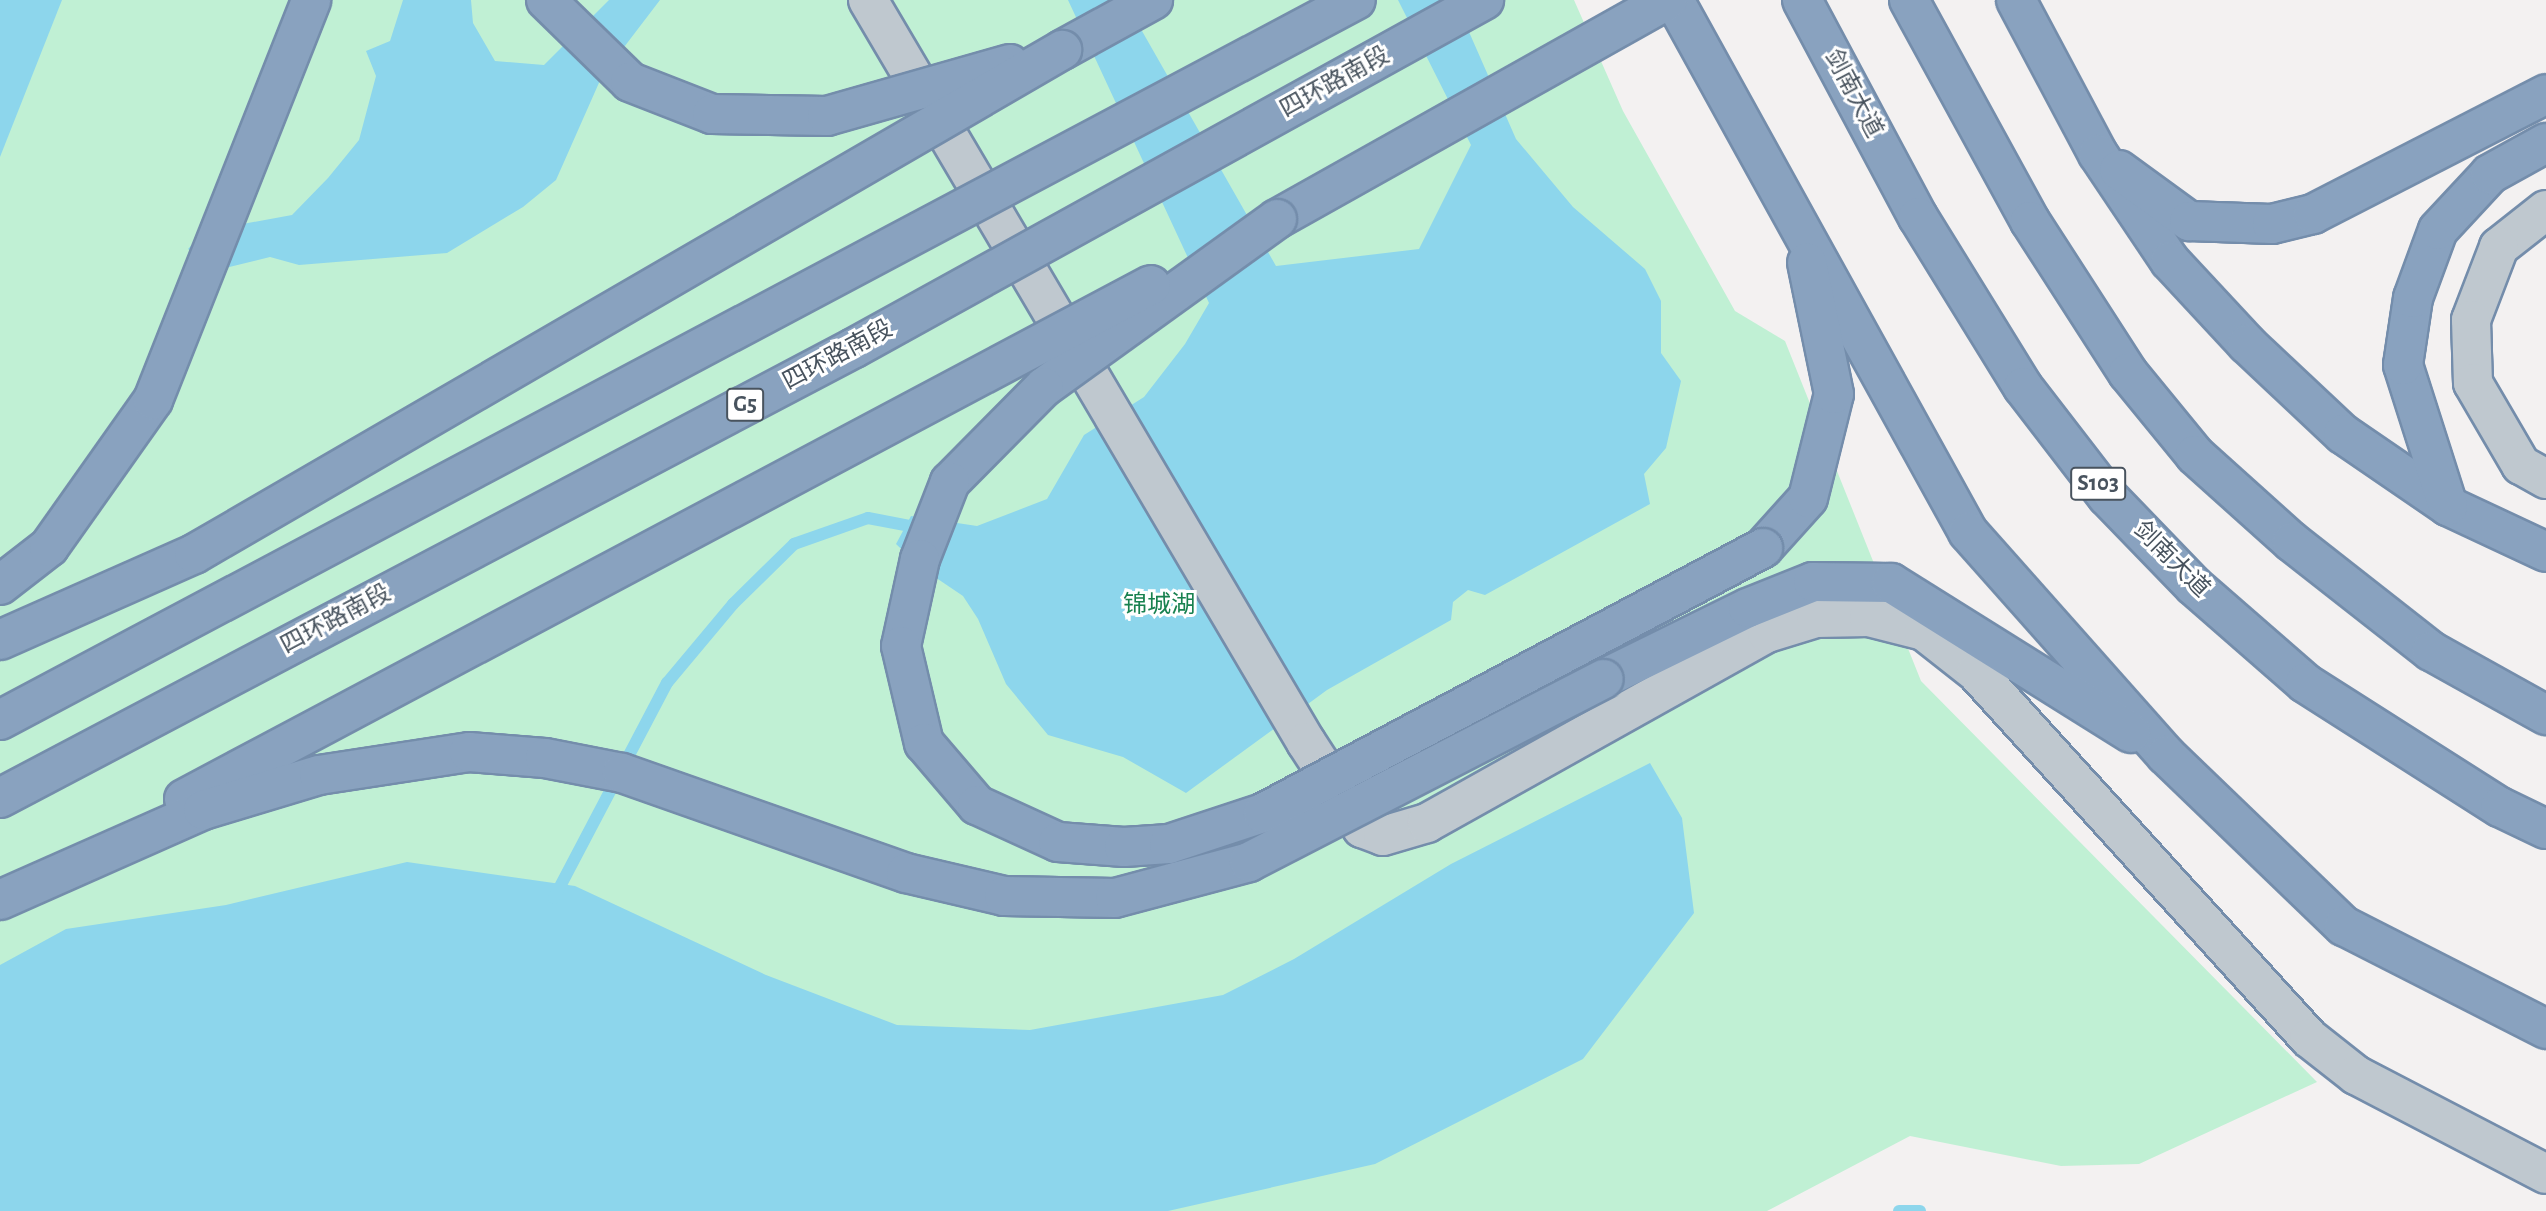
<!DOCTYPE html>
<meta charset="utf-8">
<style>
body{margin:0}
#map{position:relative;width:2546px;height:1211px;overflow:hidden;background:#f3f1f1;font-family:"Alegreya Sans","Noto Sans SC",sans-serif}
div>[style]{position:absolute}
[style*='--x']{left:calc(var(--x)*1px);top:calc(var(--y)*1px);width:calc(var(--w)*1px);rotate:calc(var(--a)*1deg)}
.green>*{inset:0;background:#c0f0d4}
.water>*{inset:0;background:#8dd6ec}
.stream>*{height:12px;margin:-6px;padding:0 6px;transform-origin:6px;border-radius:6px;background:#8dd6ec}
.roads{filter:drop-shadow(2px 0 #748dab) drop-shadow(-2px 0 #748dab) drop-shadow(0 2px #748dab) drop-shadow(0 -2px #748dab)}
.minor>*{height:38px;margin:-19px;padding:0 19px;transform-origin:19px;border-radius:19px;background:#bfc8cf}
.highway>*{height:38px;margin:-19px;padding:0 19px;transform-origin:19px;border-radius:19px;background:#89a2bf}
.bridges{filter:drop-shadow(2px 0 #748dab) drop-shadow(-2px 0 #748dab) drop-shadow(0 2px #748dab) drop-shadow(0 -2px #748dab)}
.highway-bridge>*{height:38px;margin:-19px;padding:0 19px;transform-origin:19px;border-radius:19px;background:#89a2bf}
span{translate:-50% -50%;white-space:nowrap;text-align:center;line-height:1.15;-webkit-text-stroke:6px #fff;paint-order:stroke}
.shield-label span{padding:2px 5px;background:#fff;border:2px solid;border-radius:5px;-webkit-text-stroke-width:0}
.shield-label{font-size:23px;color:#48535e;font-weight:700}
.street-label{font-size:24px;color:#48535e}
.park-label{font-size:24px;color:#18814f}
</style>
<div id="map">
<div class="green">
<i style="clip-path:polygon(0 0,1574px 0,1623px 111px,1735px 311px,1785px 341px,1921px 681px,2317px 1082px,2139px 1164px,2061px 1166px,1910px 1136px,1767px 1211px,0 1211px)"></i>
</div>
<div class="water">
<i style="clip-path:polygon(0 0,62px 0,0 157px)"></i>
<i style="clip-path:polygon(403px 0,471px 0,473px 23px,495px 61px,544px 65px,609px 0,660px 0,602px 76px,556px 180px,523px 207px,447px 253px,299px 265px,270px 257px,217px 270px,188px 249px,205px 231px,292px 215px,328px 178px,359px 140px,376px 76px,366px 51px,390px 41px)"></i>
<i style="clip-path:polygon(1068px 0,1131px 0,1138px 24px,1276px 266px,1419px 249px,1471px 145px,1398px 0,1455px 0,1516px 139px,1573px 207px,1645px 269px,1661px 301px,1661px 353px,1681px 381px,1666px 448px,1644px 474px,1650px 504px,1485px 595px,1468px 590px,1453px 602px,1451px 620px,1327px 690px,1186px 793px,1123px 757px,1048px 735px,1006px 684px,978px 619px,963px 596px,920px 567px,896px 544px,911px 516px,977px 526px,1047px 499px,1084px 435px,1144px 397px,1185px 344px,1209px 303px)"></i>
<i style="clip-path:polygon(1650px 763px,1682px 818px,1694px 913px,1583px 1059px,1375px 1164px,1168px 1211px,0 1211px,0 965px,66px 929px,226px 905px,407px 862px,575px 886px,766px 975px,897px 1025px,1030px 1030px,1223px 995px,1294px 959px,1451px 864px)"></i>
</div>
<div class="stream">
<i style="--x:554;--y:898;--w:243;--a:-62.3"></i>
<i style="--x:667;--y:683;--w:103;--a:-50.1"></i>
<i style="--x:733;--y:604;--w:86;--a:-44.5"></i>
<i style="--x:794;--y:544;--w:78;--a:-19.4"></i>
<i style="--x:868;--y:518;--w:54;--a:10.7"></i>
<i style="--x:1899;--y:1211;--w:21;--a:0"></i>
</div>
<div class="roads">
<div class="minor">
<i style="--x:868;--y:0;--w:862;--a:59.45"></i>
<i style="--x:1306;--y:742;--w:103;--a:56.9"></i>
<i style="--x:1362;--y:828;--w:22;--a:21"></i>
<i style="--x:1383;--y:836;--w:46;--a:-16.5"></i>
<i style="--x:1427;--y:823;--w:389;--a:-29.2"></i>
<i style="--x:1767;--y:633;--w:51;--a:-17"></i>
<i style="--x:1816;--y:618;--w:53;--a:-1.1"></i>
<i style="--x:1869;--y:617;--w:57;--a:14.3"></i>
<i style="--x:1924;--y:631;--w:66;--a:38.3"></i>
<i style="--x:1976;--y:672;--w:495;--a:47.7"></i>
<i style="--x:2309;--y:1038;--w:60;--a:38.2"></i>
<i style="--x:2356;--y:1075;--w:214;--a:27.5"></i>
<i style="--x:2546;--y:210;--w:60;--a:141.8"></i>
<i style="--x:2499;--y:247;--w:78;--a:111"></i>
<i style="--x:2471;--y:320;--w:63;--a:88.2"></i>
<i style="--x:2473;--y:383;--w:95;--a:59.7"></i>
<i style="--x:2521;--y:465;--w:29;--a:29"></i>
</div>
<div class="highway">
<i style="--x:1674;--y:0;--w:608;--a:61.07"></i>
<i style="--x:1968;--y:532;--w:298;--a:48.4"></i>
<i style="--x:2166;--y:755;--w:247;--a:43.9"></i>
<i style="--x:2344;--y:926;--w:227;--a:27"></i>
<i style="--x:1802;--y:0;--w:246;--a:61.9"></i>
<i style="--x:1918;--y:217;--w:200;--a:58.3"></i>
<i style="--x:2023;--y:387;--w:138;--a:52.4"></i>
<i style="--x:2107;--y:496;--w:125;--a:46"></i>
<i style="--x:2194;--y:586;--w:147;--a:41.1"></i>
<i style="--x:2305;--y:683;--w:231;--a:32.5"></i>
<i style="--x:2500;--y:807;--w:51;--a:25.6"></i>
<i style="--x:1909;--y:0;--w:252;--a:61.3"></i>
<i style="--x:2030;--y:221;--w:181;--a:57.2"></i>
<i style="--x:2128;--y:373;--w:106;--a:50.7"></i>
<i style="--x:2195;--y:455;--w:130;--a:41.9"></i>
<i style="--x:2292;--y:542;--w:177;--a:38.1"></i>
<i style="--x:2431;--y:651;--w:132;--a:29.1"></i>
<i style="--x:2016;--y:0;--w:174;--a:62"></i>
<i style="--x:2098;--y:154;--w:129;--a:56.1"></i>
<i style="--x:2170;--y:261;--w:113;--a:47.1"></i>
<i style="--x:2247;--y:344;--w:132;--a:43.2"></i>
<i style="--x:2343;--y:434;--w:127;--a:34.4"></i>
<i style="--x:2448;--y:506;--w:108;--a:25.1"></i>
<i style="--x:1062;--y:50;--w:104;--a:-28.8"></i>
<i style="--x:2119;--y:170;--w:87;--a:36.1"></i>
<i style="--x:2189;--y:221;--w:83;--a:2.1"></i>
<i style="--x:2272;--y:224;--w:42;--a:-13.7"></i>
<i style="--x:2313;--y:214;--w:262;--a:-27.2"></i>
<i style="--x:1277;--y:219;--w:448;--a:-29.3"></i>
<i style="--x:2448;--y:506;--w:148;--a:-107.7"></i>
<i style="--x:2403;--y:365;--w:68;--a:-81.5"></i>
<i style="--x:2413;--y:298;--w:72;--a:-69.8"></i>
<i style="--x:2438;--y:230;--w:76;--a:-47.1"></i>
<i style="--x:2490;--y:174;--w:64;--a:-29"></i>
<i style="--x:1763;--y:548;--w:67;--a:-48"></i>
<i style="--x:1808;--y:498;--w:107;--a:-76"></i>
<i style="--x:1834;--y:394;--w:134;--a:-101.6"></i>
<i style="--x:0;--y:585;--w:62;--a:-37.8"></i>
<i style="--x:49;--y:547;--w:180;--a:-54.7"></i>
<i style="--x:153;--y:400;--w:430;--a:-68.4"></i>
<i style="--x:1603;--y:679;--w:161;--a:-26.1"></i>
<i style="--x:1748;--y:608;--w:70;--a:-21.8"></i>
<i style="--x:1813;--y:582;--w:78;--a:0.7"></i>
<i style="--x:1891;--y:583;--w:283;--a:32"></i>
</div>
</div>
<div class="bridges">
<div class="highway-bridge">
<i style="--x:546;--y:0;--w:117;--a:44.3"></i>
<i style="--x:630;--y:82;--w:88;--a:21.3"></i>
<i style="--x:712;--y:114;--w:115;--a:1"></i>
<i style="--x:827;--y:116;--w:190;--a:-15.9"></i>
<i style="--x:1277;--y:219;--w:287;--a:144.2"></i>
<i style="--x:1044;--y:387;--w:134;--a:134.7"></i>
<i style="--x:950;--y:482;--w:83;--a:111.3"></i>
<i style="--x:920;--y:559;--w:89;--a:102.3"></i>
<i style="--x:901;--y:646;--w:100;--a:76.7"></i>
<i style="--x:924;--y:743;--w:82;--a:49.5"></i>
<i style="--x:977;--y:805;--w:89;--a:24.6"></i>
<i style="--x:1058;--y:842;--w:66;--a:4.3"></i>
<i style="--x:1124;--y:847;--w:45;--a:-3.8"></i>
<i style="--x:1169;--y:844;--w:99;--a:-18.3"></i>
<i style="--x:1263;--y:813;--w:566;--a:-27.92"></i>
<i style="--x:0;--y:640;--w:212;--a:-23.9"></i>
<i style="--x:194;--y:554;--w:1004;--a:-30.14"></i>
<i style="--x:0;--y:720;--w:1535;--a:-27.97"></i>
<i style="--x:0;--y:798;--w:965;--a:-27.79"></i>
<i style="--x:854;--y:348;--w:720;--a:-28.92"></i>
<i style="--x:184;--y:799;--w:1095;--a:-27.99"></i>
<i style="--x:0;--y:900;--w:222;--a:-23.9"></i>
<i style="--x:203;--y:810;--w:121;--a:-16.8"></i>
<i style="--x:319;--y:775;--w:152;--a:-8.7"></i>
<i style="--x:469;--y:752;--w:76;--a:4.5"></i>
<i style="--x:545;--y:758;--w:78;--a:11"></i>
<i style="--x:622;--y:773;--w:301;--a:19.4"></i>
<i style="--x:906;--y:873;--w:101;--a:13.2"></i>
<i style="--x:1004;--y:896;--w:111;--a:1"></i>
<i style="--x:1115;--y:898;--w:139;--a:-15"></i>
<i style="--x:1249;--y:862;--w:399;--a:-27.3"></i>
</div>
</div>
<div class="shield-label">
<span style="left:745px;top:405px">G5</span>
<span style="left:2098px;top:484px">S103</span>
</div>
<div class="street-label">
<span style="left:1335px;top:83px;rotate:-29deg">四环路南段</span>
<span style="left:1853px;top:94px;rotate:62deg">剑南大道</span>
<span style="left:838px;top:356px;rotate:-28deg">四环路南段</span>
<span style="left:2171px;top:560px;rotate:45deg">剑南大道</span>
<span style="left:336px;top:620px;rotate:-28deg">四环路南段</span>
</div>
<div class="park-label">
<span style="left:1159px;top:606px">锦城湖</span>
</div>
</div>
